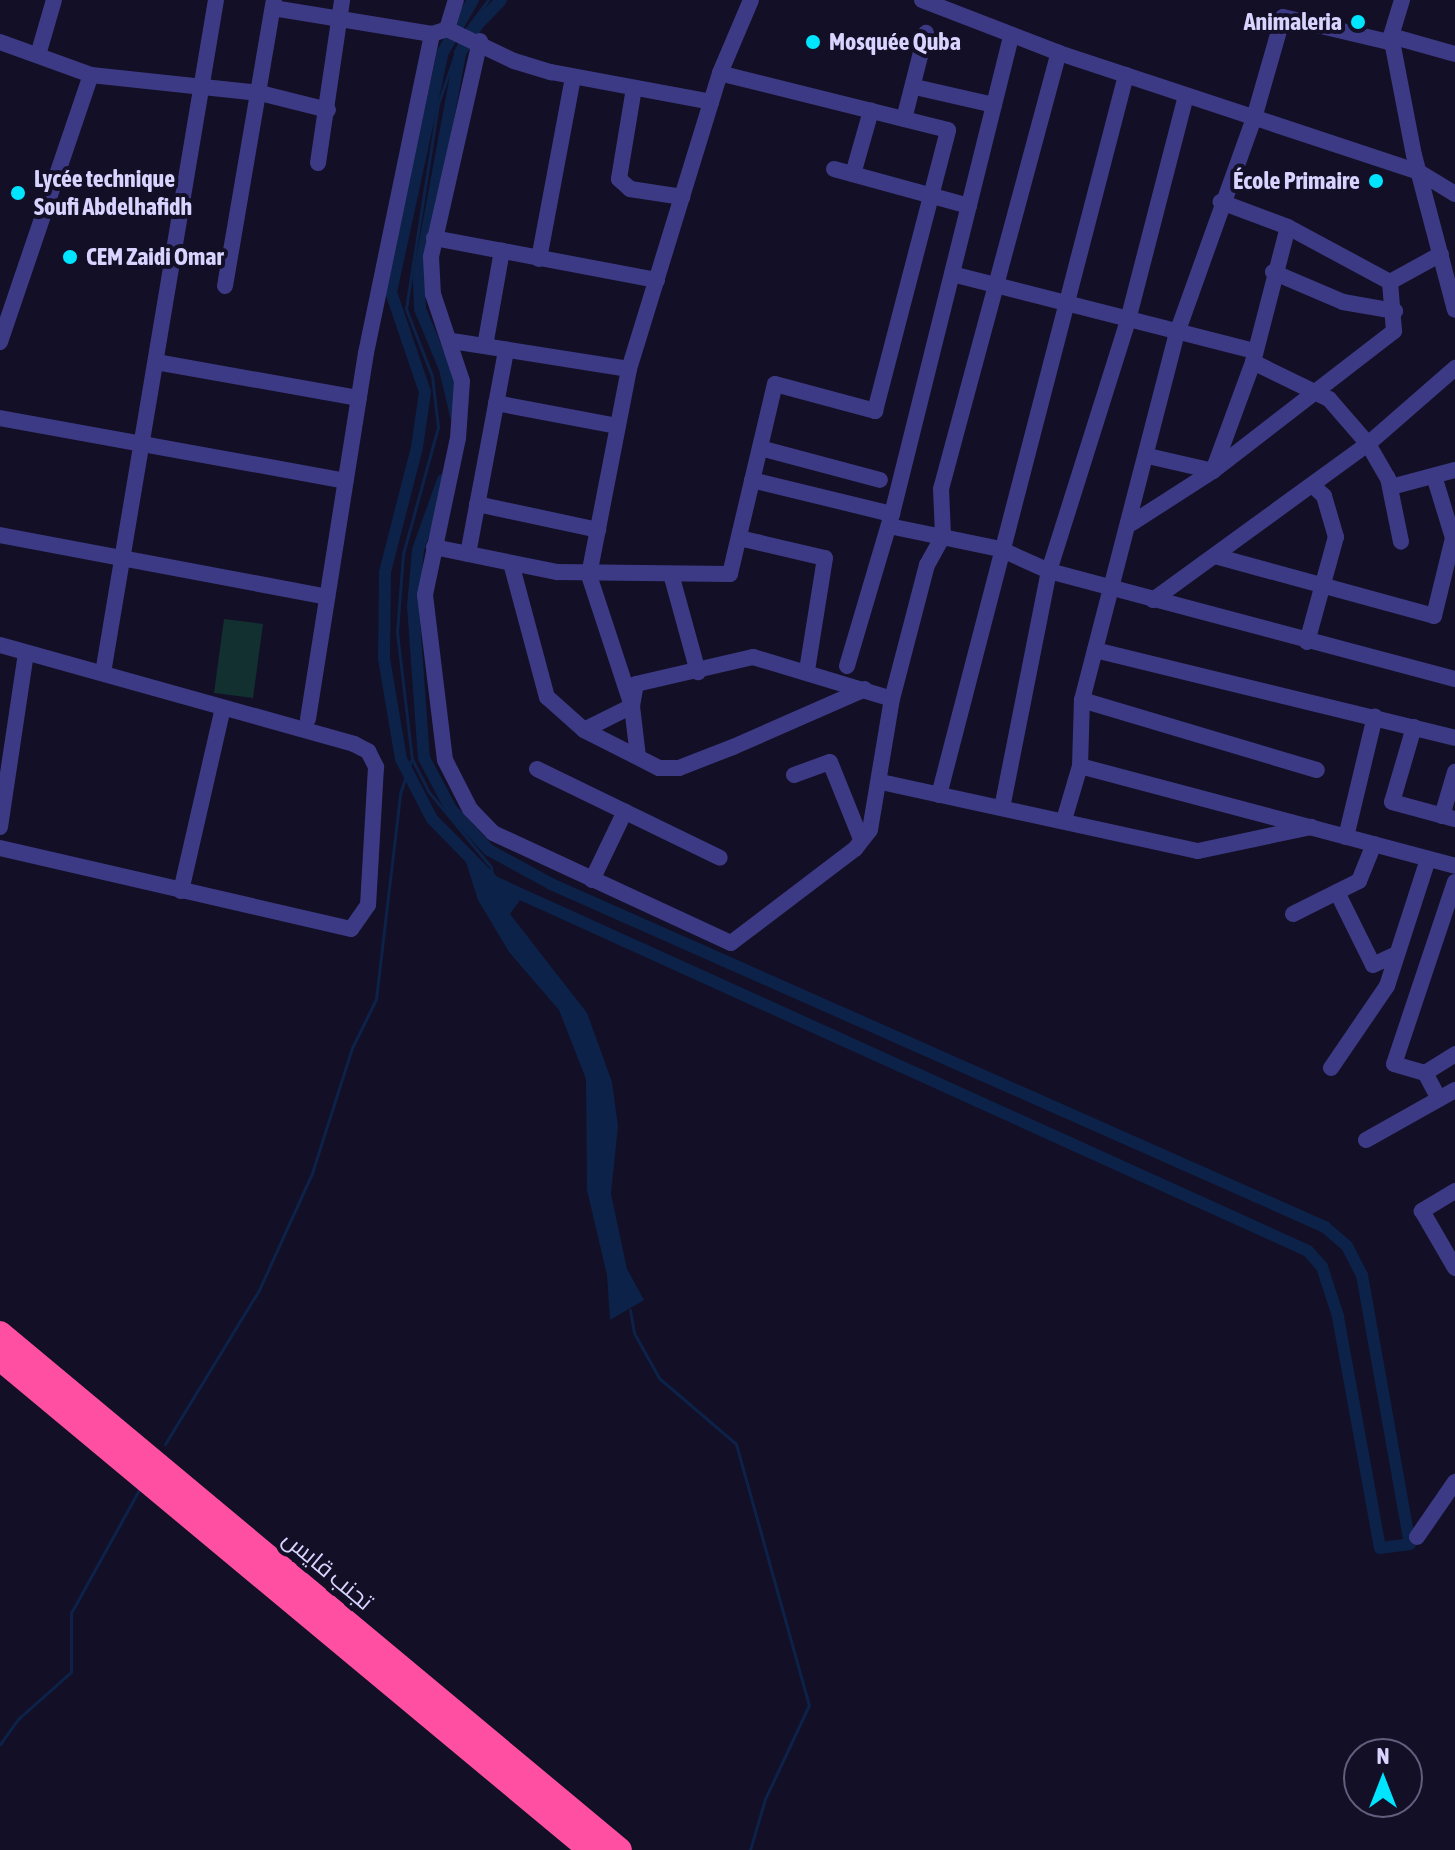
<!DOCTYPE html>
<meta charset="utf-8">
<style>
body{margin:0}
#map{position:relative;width:1455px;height:1850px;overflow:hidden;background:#130f26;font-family:"Asap Condensed",Cairo,sans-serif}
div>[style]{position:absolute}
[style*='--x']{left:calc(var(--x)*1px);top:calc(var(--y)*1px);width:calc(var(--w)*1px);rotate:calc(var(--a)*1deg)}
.green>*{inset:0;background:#12302f}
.water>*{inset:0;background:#0c2248}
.stream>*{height:3px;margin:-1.5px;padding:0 1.5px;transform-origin:1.5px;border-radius:1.5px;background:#0c2248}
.canal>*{height:12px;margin:-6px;padding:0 6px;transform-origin:6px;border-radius:6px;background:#0c2248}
.minor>*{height:16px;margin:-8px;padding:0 8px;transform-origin:8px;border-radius:8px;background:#3d3a85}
.highway>*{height:24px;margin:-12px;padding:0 12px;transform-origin:12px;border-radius:12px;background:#ff4fa3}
.dots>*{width:22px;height:22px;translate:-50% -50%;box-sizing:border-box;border:4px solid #130f26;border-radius:50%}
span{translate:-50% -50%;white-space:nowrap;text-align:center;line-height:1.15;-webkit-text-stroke:8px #130f26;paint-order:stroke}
.poi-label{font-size:24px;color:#d9d4ff;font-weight:700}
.right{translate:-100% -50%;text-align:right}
.left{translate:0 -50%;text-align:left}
.street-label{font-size:24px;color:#d9d4ff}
.north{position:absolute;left:1343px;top:1738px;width:80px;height:80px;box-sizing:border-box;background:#130f26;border:2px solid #625e7d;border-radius:50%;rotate:0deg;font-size:22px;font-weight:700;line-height:32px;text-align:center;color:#d9d4ff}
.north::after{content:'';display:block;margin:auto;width:28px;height:36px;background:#00e5ff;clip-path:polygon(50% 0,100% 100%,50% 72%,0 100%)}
</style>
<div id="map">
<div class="green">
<i style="clip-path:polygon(224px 619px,263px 624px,253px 698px,214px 693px)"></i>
</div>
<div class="water">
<i style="clip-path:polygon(464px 856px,494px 882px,523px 896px,510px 914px,587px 1013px,612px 1082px,618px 1126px,611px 1194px,627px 1269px,644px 1300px,610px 1320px,607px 1275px,587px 1190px,586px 1079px,559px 1010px,509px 952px,478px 900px)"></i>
</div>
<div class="stream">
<i style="--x:464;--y:32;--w:40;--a:-53"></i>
<i style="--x:459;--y:43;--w:65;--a:109"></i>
<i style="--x:438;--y:104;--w:207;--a:98.9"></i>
<i style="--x:406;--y:309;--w:72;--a:68.8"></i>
<i style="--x:432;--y:376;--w:51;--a:83.3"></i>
<i style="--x:438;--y:427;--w:132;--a:105.4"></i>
<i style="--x:403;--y:554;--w:78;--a:94.4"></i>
<i style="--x:397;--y:632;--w:128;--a:83.3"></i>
<i style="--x:412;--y:759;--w:36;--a:63"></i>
<i style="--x:428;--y:791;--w:99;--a:50.3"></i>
<i style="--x:491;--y:867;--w:16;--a:83"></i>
<i style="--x:630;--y:1310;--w:23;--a:80"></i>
<i style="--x:634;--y:1333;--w:51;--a:60.9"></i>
<i style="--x:659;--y:1378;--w:101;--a:40.6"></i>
<i style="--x:736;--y:1444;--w:271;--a:74.4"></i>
<i style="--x:809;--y:1705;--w:104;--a:115.1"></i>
<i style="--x:765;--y:1799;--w:53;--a:106.4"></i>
<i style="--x:165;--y:1444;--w:180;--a:-58.6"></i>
<i style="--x:259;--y:1290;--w:128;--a:-65.6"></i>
<i style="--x:312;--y:1173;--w:131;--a:-72.3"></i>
<i style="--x:352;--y:1048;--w:55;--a:-63.9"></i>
<i style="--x:376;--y:999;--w:206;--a:-83.3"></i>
<i style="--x:400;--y:794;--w:35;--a:-72"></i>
<i style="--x:0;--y:1744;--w:31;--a:-54"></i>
<i style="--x:18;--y:1719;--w:71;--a:-41.6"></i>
<i style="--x:71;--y:1672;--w:59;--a:-90"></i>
<i style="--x:71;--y:1613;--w:141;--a:-61.1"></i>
</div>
<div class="canal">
<i style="--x:456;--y:416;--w:48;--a:-103.2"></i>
<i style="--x:445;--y:369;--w:65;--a:-112.6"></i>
<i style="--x:420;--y:309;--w:34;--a:-92"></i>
<i style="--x:419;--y:275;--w:226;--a:-79.5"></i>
<i style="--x:460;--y:53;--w:34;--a:-58"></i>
<i style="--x:478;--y:24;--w:33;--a:-46"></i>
<i style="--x:443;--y:480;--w:74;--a:109.7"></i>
<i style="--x:418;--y:550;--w:56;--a:95.1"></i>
<i style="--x:413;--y:606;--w:152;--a:85.9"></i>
<i style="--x:424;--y:758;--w:58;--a:62.1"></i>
<i style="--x:451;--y:809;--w:56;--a:47.2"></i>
<i style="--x:489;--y:850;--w:71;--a:28.7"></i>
<i style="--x:551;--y:884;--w:847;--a:23.9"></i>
<i style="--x:1325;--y:1227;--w:29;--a:41"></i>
<i style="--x:1347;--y:1246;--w:33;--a:63"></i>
<i style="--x:1362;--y:1275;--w:273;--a:79.9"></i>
<i style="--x:1410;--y:1544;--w:30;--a:172"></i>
<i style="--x:1380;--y:1548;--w:236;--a:-100.3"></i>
<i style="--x:1338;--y:1316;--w:52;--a:-108.1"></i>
<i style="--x:1322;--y:1267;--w:21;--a:-131"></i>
<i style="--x:1308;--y:1251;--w:894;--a:-155.61"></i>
<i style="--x:494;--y:882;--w:88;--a:-134.5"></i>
<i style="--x:432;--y:819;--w:68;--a:-117.3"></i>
<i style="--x:401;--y:759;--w:101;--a:-99.6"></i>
<i style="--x:384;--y:659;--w:87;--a:-89.3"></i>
<i style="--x:385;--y:572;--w:129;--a:-75.6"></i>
<i style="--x:417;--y:447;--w:56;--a:-81.7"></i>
<i style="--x:425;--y:392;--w:106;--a:-108.8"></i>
<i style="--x:391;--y:292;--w:246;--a:-77.8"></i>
<i style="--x:443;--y:52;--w:60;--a:-60"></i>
</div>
<div class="minor">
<i style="--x:922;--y:0;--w:147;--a:21.1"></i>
<i style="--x:1059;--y:53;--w:379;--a:18.3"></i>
<i style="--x:1419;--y:172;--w:42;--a:31.4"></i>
<i style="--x:1402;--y:0;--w:38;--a:107"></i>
<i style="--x:1391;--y:36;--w:121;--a:79.1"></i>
<i style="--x:1414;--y:155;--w:160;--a:75.2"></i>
<i style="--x:273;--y:8;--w:161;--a:9.3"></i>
<i style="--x:432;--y:34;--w:16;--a:-18"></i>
<i style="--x:447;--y:29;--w:30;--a:-73"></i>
<i style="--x:447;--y:29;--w:74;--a:25.5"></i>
<i style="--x:514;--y:61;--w:39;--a:17"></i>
<i style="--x:551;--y:72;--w:163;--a:10.6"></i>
<i style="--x:1391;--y:36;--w:66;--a:15.7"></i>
<i style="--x:480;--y:41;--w:221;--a:102.8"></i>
<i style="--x:431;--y:257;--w:37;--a:87"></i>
<i style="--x:433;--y:294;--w:92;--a:71.6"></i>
<i style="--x:462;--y:381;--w:57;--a:94"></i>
<i style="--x:458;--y:438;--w:160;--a:101.9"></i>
<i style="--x:425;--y:595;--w:166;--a:83.1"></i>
<i style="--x:445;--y:760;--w:55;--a:63"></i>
<i style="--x:470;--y:809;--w:33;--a:46"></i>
<i style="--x:493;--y:833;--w:262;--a:24.8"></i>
<i style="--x:731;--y:943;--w:156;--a:-37.2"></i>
<i style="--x:855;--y:849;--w:24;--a:-52"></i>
<i style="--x:870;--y:830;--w:133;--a:-80.5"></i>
<i style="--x:892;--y:699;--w:138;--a:-75.4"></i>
<i style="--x:927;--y:565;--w:33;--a:-61"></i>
<i style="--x:943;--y:536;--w:47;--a:-92.4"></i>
<i style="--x:941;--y:489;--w:452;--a:-74.9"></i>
<i style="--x:0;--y:42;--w:97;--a:19.9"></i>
<i style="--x:91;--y:75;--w:170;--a:6.1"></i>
<i style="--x:260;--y:93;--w:70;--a:14"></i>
<i style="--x:38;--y:55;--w:57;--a:-73.8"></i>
<i style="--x:915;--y:87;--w:81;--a:12.8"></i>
<i style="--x:634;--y:88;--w:92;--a:99.4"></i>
<i style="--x:619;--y:179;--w:15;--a:42"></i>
<i style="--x:630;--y:189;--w:53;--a:8.7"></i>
<i style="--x:904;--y:119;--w:89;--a:-75.7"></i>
<i style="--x:318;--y:163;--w:165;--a:-81.6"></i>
<i style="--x:834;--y:169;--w:140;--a:15.3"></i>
<i style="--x:853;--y:174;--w:66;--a:-74.1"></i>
<i style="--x:434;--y:238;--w:227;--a:10.7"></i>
<i style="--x:539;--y:259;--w:185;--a:-79.4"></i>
<i style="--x:1273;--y:272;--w:76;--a:23.2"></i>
<i style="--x:1343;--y:302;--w:53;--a:9.8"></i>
<i style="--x:952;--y:274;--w:313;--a:14.3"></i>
<i style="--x:1390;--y:282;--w:58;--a:-28.8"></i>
<i style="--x:225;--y:286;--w:290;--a:-80.3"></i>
<i style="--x:452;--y:341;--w:179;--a:9"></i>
<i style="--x:0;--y:342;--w:282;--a:-71.2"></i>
<i style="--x:485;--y:346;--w:97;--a:-79.9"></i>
<i style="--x:156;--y:362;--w:206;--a:10.1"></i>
<i style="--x:1253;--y:362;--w:85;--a:26"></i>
<i style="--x:1329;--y:399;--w:60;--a:49.1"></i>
<i style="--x:1368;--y:444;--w:39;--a:60"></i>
<i style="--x:1388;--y:478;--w:65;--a:78.5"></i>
<i style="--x:496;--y:403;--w:124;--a:10.7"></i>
<i style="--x:0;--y:418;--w:351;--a:10.3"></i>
<i style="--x:760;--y:448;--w:124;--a:14.9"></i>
<i style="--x:1148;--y:456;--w:67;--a:13"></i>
<i style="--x:1213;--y:471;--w:116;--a:-69.8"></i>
<i style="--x:1253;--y:362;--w:139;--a:-75.5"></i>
<i style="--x:752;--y:480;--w:144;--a:13.7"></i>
<i style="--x:1391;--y:487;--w:66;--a:-14.9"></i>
<i style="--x:477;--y:504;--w:124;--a:12.1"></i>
<i style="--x:1132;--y:523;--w:96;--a:-32.7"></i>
<i style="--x:1213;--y:471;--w:229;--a:-37.7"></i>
<i style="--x:1394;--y:331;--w:49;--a:-94.7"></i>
<i style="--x:1390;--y:282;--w:116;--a:-151.7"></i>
<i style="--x:1288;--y:227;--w:72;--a:-159.5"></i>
<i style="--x:889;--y:526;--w:113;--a:11.7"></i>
<i style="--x:1000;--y:549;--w:54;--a:24.2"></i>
<i style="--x:1049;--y:571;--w:420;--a:14.9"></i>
<i style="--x:0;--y:535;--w:333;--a:10.7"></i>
<i style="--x:739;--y:538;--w:88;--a:13.1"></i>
<i style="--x:825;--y:558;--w:113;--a:99.1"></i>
<i style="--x:434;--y:547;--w:126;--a:11.5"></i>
<i style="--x:557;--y:572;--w:173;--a:0.7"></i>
<i style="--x:730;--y:574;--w:195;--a:-76.7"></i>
<i style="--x:775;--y:384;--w:104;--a:15.1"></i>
<i style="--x:875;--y:411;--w:290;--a:-75.4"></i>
<i style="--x:948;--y:130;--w:235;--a:-166"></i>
<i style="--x:468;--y:554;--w:208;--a:-79.4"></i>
<i style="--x:1215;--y:556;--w:227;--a:15.3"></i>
<i style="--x:1434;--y:616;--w:80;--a:-76.3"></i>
<i style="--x:1453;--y:538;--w:65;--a:-107"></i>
<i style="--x:511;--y:563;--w:139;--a:75"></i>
<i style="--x:547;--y:697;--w:50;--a:41.7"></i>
<i style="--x:584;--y:730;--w:84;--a:26.9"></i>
<i style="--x:659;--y:768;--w:20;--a:0"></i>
<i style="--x:679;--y:768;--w:58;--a:-21.3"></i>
<i style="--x:733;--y:747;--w:144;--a:-23.7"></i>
<i style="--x:671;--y:574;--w:102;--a:74.6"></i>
<i style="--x:1153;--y:600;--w:266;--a:-36"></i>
<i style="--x:1368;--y:444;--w:116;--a:-41.1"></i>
<i style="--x:1307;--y:642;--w:109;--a:-74.6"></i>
<i style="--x:1336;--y:537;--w:43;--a:-106.3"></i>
<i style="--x:1324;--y:496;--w:16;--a:-137"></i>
<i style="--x:0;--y:645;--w:368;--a:15.6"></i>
<i style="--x:354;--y:744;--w:16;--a:27"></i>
<i style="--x:368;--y:751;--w:18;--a:63"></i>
<i style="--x:376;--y:767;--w:138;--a:93.3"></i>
<i style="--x:368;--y:905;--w:29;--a:125"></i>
<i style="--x:351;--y:929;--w:360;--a:-167"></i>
<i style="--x:1095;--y:650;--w:371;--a:13.7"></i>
<i style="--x:847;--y:666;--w:159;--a:-73.5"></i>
<i style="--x:892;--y:514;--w:494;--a:-76"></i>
<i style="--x:103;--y:673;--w:682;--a:-80.47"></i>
<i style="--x:1082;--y:700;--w:245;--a:16.6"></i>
<i style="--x:308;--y:719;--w:371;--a:-81"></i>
<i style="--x:366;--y:353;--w:326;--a:-78.3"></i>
<i style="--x:1414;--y:727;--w:78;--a:106.3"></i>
<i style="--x:1392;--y:802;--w:65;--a:15.1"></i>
<i style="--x:584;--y:730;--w:54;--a:-26.6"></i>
<i style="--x:632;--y:706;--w:22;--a:-80"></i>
<i style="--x:636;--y:684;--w:120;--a:-13"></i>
<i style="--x:753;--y:657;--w:145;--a:16.8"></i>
<i style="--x:638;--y:757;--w:51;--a:-96.7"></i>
<i style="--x:632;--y:706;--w:138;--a:-108.2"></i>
<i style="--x:589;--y:575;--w:210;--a:-79"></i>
<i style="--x:629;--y:369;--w:310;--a:-72.9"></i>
<i style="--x:720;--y:73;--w:79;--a:-67"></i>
<i style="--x:1080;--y:766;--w:388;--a:14.9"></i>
<i style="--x:537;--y:769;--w:203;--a:25.9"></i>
<i style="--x:794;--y:775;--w:38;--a:-20"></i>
<i style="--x:830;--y:762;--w:83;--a:68.1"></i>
<i style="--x:881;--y:782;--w:324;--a:12.3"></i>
<i style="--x:1198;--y:851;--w:116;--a:-12"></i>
<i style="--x:939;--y:795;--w:744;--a:-75.44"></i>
<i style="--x:1002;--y:808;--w:242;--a:-78.8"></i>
<i style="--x:1049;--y:571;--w:263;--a:-72.5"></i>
<i style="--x:1128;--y:320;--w:231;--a:-75.5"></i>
<i style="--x:1442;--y:816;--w:46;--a:-73.5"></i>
<i style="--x:1064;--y:820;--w:56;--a:-73.5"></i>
<i style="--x:1080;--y:766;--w:66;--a:-88.3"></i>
<i style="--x:1082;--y:700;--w:379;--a:-75.5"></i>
<i style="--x:1177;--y:333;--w:228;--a:-70.3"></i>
<i style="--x:1254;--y:118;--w:105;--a:-74"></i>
<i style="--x:1283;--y:17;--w:113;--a:13.3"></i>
<i style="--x:0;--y:827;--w:176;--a:-81.5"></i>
<i style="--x:1346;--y:837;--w:124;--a:-76.5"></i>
<i style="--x:592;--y:880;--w:76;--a:-64.4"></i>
<i style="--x:181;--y:891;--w:188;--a:-77.1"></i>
<i style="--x:1337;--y:892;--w:81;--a:63.7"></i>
<i style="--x:1373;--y:965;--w:26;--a:-25"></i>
<i style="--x:1293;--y:914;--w:74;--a:-26.6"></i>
<i style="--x:1359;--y:881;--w:40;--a:-68"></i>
<i style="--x:1331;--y:1068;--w:99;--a:-55.7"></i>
<i style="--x:1387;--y:986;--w:133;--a:-72.1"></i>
<i style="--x:1425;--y:1073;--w:36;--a:-32"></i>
<i style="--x:1439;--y:1099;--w:30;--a:-118"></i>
<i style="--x:1425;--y:1073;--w:32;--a:-164"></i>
<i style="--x:1394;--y:1064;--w:192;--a:-71.5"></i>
<i style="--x:1366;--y:1140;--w:102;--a:-29.3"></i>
<i style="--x:1455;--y:1191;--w:39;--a:149"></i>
<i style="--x:1422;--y:1211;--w:66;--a:59.9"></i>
<i style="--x:1417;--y:1537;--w:67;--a:-55.4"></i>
</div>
<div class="highway">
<i style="--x:0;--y:1333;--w:807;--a:39.82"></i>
<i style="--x:0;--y:1359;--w:768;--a:39.77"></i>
</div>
<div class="dots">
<i style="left:1358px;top:22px;background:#00e5ff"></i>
<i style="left:813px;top:42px;background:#00e5ff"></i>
<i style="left:1376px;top:181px;background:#00e5ff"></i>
<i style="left:18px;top:193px;background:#00e5ff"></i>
<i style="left:70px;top:257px;background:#00e5ff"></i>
</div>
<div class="poi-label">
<span class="right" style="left:1342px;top:22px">Animaleria</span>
<span class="left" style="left:829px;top:42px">Mosquée Quba</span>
<span class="left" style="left:34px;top:193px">Lycée technique<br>Soufi Abdelhafidh</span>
<span class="right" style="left:1360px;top:181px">École Primaire</span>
<span class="left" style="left:86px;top:257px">CEM Zaidi Omar</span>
</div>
<div class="street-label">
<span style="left:328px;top:1570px;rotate:40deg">تجنب قايس</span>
</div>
<div class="north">N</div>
</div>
